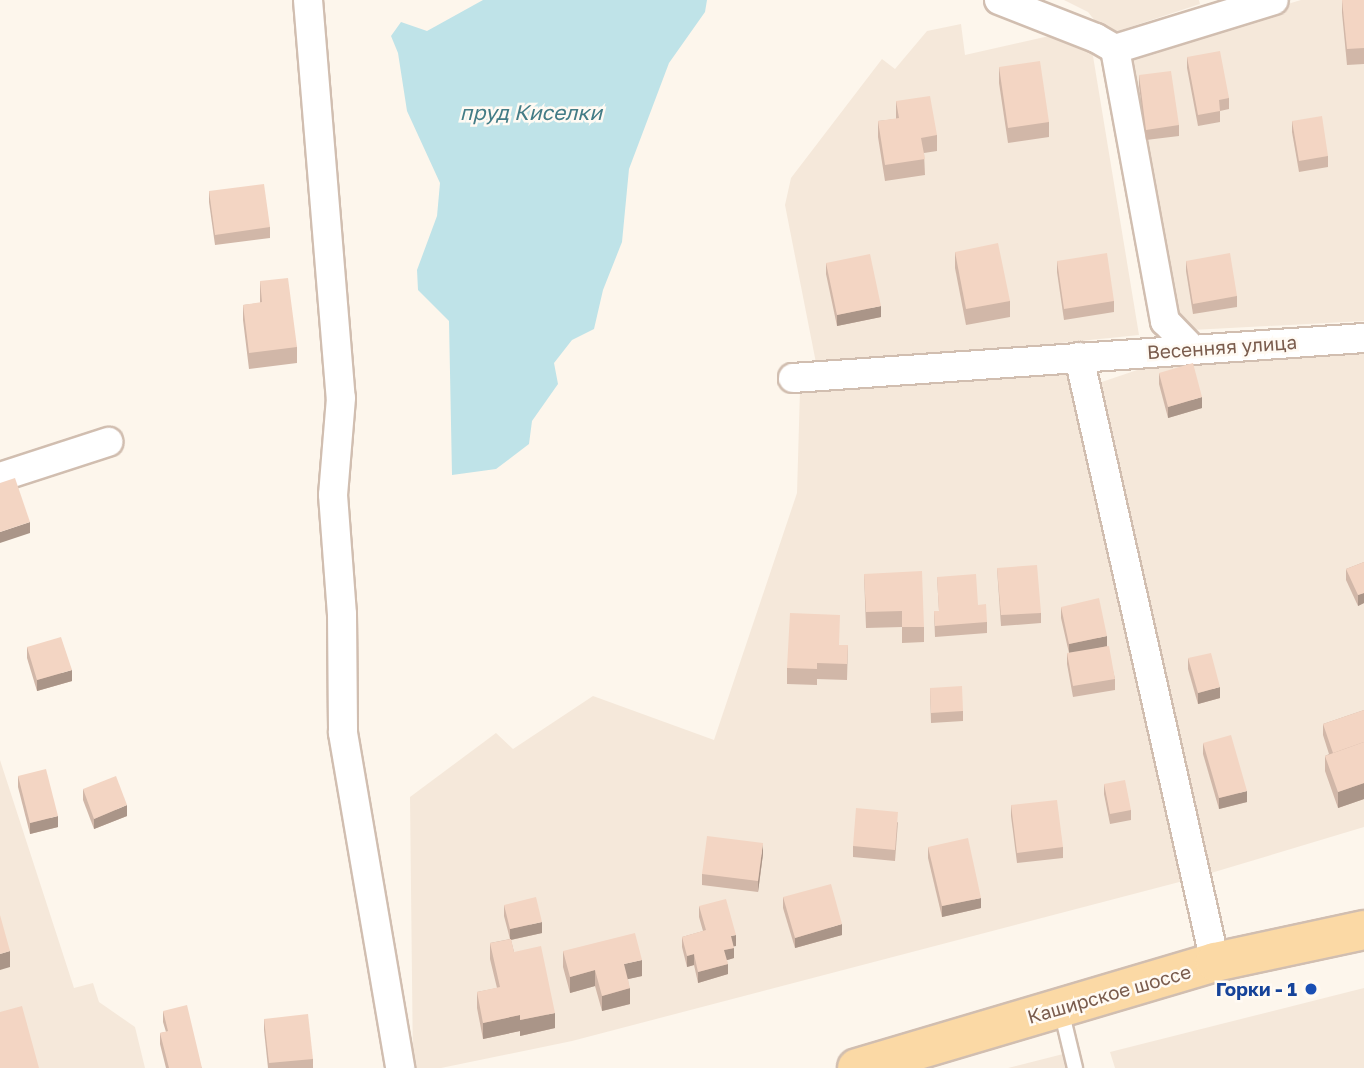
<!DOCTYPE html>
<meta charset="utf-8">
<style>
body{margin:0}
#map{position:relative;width:1364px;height:1068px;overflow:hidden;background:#fdf6ec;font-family:"Golos Text",sans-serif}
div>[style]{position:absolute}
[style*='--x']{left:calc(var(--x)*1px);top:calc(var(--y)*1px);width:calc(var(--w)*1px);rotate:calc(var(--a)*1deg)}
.residential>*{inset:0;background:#f5e8da}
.water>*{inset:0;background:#bfe3e8}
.roads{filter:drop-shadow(2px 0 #d1beb0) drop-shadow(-2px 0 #d1beb0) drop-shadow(0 2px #d1beb0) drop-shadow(0 -2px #d1beb0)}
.service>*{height:14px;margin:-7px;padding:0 7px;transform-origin:7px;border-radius:7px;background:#fff}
.minor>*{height:28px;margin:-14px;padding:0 14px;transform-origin:14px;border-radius:14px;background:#fff}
.primary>*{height:38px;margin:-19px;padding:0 19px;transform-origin:19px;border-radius:19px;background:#fbd9a5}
.wall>*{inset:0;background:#d1b7a8}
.shaded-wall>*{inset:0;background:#aa9588}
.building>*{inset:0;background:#f3d5c3}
.dots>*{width:19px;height:19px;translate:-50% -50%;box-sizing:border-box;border:4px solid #fffaf3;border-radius:50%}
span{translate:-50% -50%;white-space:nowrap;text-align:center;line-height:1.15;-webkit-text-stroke:5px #fffaf3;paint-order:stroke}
.street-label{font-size:19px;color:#7a5c4d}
.transit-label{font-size:19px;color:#164399;font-weight:700}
.right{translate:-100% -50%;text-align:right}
.water-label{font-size:21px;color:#437c86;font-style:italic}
</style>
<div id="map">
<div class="residential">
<i style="clip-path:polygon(1064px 0,1199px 0,1200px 4px,1106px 35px,1088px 12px)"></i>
<i style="clip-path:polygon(1301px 0,1364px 0,1364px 321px,1173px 331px,1119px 54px)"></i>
<i style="clip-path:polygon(961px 24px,965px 55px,1058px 34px,1092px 50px,1139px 335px,817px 368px,785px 205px,791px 178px,882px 59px,895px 69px,927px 31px)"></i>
<i style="clip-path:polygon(1364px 347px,1364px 827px,1211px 873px,1096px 384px,1190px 352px)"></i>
<i style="clip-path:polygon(1067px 366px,1187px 880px,572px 1041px,441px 1068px,413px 1068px,410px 797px,496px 733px,513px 749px,593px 696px,714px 740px,797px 493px,800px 390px)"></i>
<i style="clip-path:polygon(0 760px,74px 988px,93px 983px,99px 1002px,135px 1027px,145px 1068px,0 1068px)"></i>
<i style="clip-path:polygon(1364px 988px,1364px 1068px,1115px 1068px,1110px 1052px)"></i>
<i style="clip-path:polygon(1071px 1052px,1074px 1068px,1008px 1068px)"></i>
</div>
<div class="water">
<i style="clip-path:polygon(483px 0,707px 0,705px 12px,669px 63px,629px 169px,622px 242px,603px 290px,594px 329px,572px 340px,554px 363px,558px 384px,532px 421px,529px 444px,496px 469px,452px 475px,449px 321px,418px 290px,417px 270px,437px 216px,440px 183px,407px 111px,398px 53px,391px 36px,401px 22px,427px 31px)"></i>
</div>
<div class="roads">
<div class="service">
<i style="--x:1061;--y:1010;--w:60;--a:76.4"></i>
</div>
<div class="minor">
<i style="--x:308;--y:0;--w:399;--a:85.3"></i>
<i style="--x:341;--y:398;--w:97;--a:94.7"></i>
<i style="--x:333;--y:495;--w:119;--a:85.7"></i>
<i style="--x:342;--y:614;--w:119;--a:89.5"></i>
<i style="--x:343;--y:733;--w:340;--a:80.3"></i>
<i style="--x:999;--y:0;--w:104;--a:21.4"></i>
<i style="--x:1096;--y:38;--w:22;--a:30"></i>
<i style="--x:1115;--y:49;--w:277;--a:79.6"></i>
<i style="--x:1165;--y:321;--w:39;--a:46"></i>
<i style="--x:1115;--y:49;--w:166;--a:-17.1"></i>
<i style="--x:1079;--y:357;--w:620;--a:77.33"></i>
<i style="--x:793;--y:378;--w:572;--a:-4.01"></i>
<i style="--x:0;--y:477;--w:114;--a:-18"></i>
</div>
<div class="primary">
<i style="--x:857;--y:1068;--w:373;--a:-16.5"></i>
<i style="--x:1215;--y:962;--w:152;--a:-12.1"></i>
</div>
</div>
<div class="wall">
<i style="clip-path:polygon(1342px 0,1364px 0,1364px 64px,1347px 65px,1342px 13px)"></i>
<i style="clip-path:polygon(1187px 57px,1229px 98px,1229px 109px,1220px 111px,1220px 122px,1198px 126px,1187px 68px)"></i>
<i style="clip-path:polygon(999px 67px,1049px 122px,1049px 137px,1008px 143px,999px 83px)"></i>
<i style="clip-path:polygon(1139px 75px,1179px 125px,1179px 136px,1146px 140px,1139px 86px)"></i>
<i style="clip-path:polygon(896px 101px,937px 135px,937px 151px,924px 153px,925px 175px,885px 181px,878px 137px,878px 121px,896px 119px)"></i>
<i style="clip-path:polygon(1292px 121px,1328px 156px,1328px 167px,1299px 172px,1292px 132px)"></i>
<i style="clip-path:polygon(209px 191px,270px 227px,270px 238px,215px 245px,209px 202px)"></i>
<i style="clip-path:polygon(955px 252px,1010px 301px,1010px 317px,966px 325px,955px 268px)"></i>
<i style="clip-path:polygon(1057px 261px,1114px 301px,1114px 312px,1064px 320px,1057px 272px)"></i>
<i style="clip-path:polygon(1186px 261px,1237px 296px,1237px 307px,1193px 314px,1186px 271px)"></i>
<i style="clip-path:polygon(826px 263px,881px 317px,837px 326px,826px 274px)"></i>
<i style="clip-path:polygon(260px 281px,297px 347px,297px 363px,249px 369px,243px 320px,243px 305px,260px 303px)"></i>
<i style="clip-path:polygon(1159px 373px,1202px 408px,1168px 418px,1159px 384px)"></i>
<i style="clip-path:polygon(1364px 562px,1364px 603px,1358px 606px,1346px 580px,1346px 569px)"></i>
<i style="clip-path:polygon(997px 568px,1041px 613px,1041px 623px,1001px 626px)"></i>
<i style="clip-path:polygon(864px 574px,924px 627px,924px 642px,902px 643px,902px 627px,866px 628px)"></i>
<i style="clip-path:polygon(937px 577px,978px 605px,987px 622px,987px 633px,935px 637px,934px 611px,939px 611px)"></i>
<i style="clip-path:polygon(1061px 607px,1107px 646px,1115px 679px,1115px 690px,1073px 697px,1067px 664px,1067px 653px,1069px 653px,1061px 618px)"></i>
<i style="clip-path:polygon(840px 645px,848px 645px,847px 680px,817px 679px,817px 685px,787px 684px,787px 668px)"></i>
<i style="clip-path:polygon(27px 647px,72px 681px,37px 691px,27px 658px)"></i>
<i style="clip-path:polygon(1188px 658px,1220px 698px,1198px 704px,1188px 669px)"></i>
<i style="clip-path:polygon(930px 688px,963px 711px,963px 721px,931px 723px)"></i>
<i style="clip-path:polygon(1364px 710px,1364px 799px,1338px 808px,1325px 771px,1325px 756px,1329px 754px,1323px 735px,1323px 724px)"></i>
<i style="clip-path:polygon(1203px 743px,1247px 802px,1219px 809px,1203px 754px)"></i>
<i style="clip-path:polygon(18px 776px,58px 827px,30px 834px,18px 787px)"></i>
<i style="clip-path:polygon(1104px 784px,1131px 810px,1131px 820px,1110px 824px,1104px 794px)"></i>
<i style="clip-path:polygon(83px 789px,127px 816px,94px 829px,83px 800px)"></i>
<i style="clip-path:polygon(1011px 805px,1063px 847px,1063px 858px,1017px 863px,1011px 816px)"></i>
<i style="clip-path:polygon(898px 822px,895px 861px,853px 857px,853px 846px)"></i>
<i style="clip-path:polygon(928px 847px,981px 908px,942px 917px,928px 858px)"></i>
<i style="clip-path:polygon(763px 854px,758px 892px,702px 885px,702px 874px)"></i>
<i style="clip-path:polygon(783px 897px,842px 935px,795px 948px,783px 908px)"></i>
<i style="clip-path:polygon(504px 905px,542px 933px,511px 940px,514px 952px,555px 1028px,520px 1036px,520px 1031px,483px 1039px,477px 1008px,477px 992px,497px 988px,490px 959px,490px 943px,510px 939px,504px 916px)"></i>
<i style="clip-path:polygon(699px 906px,736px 946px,733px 946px,734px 958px,727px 960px,728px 974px,698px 983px,694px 965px,687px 967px,682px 947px,682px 937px,703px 931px,699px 917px)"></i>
<i style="clip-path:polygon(563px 951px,642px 976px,628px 979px,630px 1004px,602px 1011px,595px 986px,570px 993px,563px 967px)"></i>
<i style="clip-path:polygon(163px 1011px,202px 1068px,166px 1068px,160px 1044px,160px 1033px,166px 1032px,163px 1022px)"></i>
<i style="clip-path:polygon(264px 1019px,313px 1059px,313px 1068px,268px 1068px,264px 1030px)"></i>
</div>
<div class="shaded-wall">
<i style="clip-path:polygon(881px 306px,881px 317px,837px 326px,837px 315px)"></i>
<i style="clip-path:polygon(1202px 397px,1202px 408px,1168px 418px,1168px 407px)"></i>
<i style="clip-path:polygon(30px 522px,30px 533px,0 543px,0 532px)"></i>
<i style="clip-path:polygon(1364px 593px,1364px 603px,1358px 606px,1358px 595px)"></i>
<i style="clip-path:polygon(1107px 636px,1107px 646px,1069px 655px,1069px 644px)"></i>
<i style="clip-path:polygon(72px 670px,72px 681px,37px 691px,37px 680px)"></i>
<i style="clip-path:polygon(1220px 687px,1220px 698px,1198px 704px,1198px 693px)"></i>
<i style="clip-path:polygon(1364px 783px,1364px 799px,1338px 808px,1338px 792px)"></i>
<i style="clip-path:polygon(1247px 791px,1247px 802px,1219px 809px,1219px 798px)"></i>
<i style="clip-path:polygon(127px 805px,127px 816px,94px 829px,94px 819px)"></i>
<i style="clip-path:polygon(58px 816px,58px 827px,30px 834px,30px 823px)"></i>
<i style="clip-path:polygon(763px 843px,763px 854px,758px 892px,758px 881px)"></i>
<i style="clip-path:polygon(981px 898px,981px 908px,942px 917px,942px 906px)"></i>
<i style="clip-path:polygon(542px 922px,542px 933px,510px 940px,510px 929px)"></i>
<i style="clip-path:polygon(842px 924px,842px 935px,795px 948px,795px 938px)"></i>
<i style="clip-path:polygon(736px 935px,736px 946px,731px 947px,731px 936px)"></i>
<i style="clip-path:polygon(734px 948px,734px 958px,724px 961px,724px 950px)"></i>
<i style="clip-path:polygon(10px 951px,10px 967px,0 970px,0 954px)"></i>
<i style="clip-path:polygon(694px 954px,694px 965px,687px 967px,687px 956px)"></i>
<i style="clip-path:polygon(642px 960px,642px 976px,624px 980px,624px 964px)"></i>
<i style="clip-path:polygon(728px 964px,728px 974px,698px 983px,698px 972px)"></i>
<i style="clip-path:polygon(595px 970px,595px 986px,570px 993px,570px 977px)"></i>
<i style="clip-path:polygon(630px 988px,630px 1004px,602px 1011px,602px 996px)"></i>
<i style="clip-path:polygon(555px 1013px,555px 1028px,520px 1036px,520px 1020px)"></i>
<i style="clip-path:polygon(520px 1015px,520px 1031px,483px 1039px,483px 1023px)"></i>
</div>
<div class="building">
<i style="clip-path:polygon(1342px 0,1364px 0,1364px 48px,1347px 49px)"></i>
<i style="clip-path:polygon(1220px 51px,1229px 98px,1219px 100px,1220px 111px,1198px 115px,1187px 57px)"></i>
<i style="clip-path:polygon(1040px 61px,1049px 122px,1008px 128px,999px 67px)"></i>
<i style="clip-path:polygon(1171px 71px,1179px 125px,1146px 130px,1139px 75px)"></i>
<i style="clip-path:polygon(930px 96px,937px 135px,921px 138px,925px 159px,885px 165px,878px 121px,899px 118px,896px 101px)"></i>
<i style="clip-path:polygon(1322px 116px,1328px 156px,1299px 161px,1292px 121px)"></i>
<i style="clip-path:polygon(264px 184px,270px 227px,215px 235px,209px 191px)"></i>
<i style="clip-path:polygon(998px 243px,1010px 301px,966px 309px,955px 252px)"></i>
<i style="clip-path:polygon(1107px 253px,1114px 301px,1064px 309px,1057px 261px)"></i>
<i style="clip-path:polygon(1230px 253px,1237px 296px,1193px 304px,1186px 261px)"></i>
<i style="clip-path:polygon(870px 254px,881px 306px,837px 315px,826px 263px)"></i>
<i style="clip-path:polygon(288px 278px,297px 347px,249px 353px,243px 305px,262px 302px,260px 281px)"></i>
<i style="clip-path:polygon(1193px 363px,1202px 397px,1168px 407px,1159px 373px)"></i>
<i style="clip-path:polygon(15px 478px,30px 522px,0 532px,0 483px)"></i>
<i style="clip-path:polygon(1364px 562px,1364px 593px,1358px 595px,1346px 569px)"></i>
<i style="clip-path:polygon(1037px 565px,1041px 613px,1001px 615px,997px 568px)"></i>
<i style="clip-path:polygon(922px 571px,924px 627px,902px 627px,902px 611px,866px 612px,864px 574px)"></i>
<i style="clip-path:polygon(976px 574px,978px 605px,986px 604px,987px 622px,935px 626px,934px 611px,939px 611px,937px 577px)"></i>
<i style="clip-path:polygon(1099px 598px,1107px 636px,1069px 644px,1061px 607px)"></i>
<i style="clip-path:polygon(790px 613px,840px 615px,839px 645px,848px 645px,847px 664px,817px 663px,817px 669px,787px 668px)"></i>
<i style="clip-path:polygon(61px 637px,72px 670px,37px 680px,27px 647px)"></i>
<i style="clip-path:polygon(1109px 646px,1115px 679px,1073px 686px,1067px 653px)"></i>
<i style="clip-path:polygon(1211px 653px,1220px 687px,1198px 693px,1188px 658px)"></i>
<i style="clip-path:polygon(962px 686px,963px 711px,931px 713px,930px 688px)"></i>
<i style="clip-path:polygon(1364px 710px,1364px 742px,1333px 753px,1323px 724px)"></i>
<i style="clip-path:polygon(1231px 735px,1247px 791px,1219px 798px,1203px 743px)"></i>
<i style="clip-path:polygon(1364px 742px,1364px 783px,1338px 792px,1325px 756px)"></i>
<i style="clip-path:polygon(46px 769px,58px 816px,30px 823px,18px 776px)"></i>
<i style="clip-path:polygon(116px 776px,127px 805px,94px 819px,83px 789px)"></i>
<i style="clip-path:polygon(1125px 780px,1131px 810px,1110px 814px,1104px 784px)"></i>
<i style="clip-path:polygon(1057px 800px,1063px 847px,1017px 853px,1011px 805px)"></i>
<i style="clip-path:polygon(856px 808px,898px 812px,895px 850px,853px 846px)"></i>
<i style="clip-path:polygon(707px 836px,763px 843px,758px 881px,702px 874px)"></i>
<i style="clip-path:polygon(968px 838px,981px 898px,942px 906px,928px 847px)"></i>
<i style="clip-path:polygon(831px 884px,842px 924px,795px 938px,783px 897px)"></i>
<i style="clip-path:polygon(536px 897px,542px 922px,510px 929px,504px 905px)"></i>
<i style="clip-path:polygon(726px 899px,736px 935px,731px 936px,734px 948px,724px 950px,728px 964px,698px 972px,694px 954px,687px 956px,682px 937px,706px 930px,699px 906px)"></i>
<i style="clip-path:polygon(0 915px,10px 951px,0 954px)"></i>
<i style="clip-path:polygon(635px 933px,642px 960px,624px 964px,630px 988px,602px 996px,595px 970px,570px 977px,563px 951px)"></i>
<i style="clip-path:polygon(511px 939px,514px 952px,541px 946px,555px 1013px,520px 1020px,520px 1015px,483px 1023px,477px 992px,500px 987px,490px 943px)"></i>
<i style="clip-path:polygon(187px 1005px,202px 1068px,169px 1068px,160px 1033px,168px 1031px,163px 1011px)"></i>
<i style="clip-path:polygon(22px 1006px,39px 1068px,0 1068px,0 1012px)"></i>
<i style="clip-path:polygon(308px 1014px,313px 1059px,269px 1063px,264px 1019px)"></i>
</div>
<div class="dots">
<i style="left:1311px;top:989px;background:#1a4fb4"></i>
</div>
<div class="street-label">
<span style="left:1222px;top:347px;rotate:-4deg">Весенняя улица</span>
<span style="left:1109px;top:994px;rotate:-16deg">Каширское шоссе</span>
</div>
<div class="transit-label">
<span class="right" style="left:1297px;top:989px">Горки - 1</span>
</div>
<div class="water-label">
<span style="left:531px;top:112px">пруд Киселки</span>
</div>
</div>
